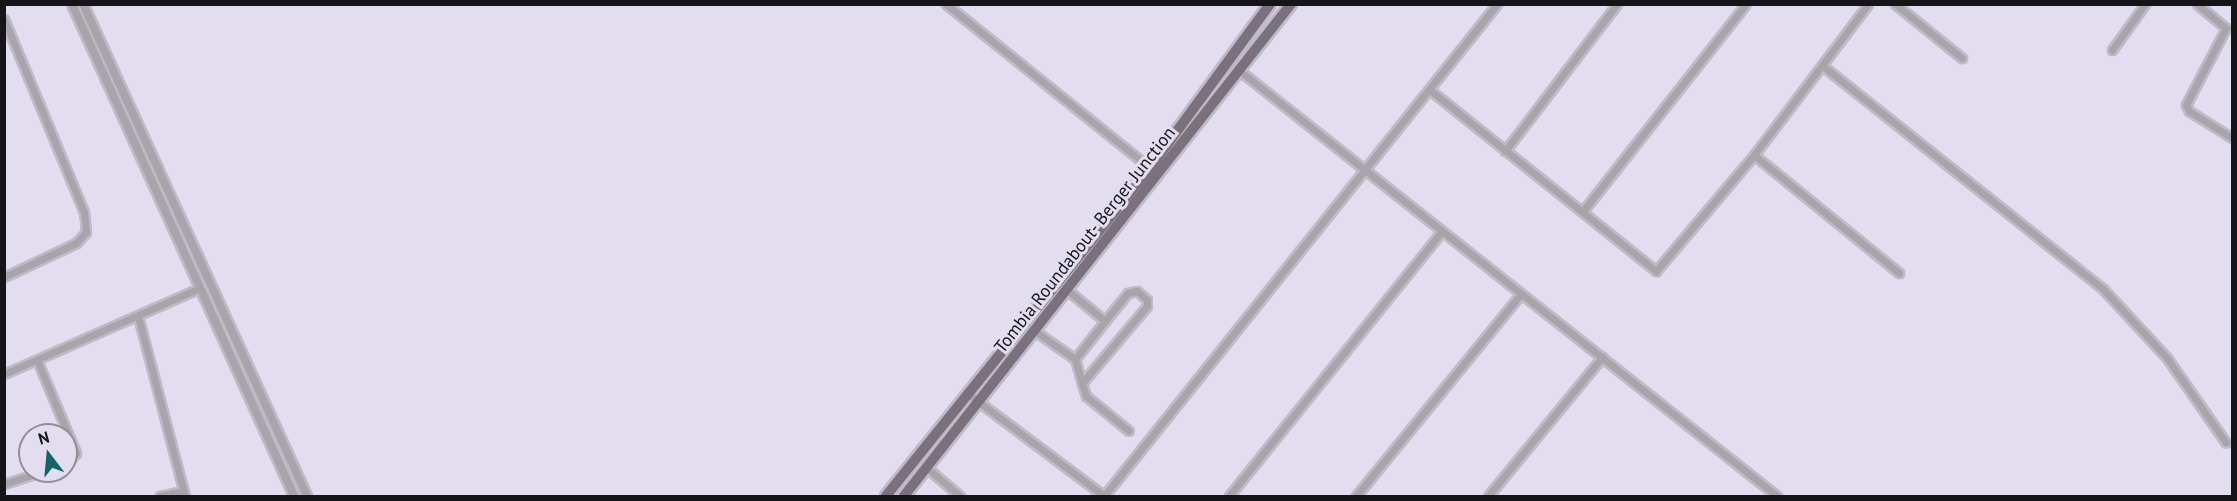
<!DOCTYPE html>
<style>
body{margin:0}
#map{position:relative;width:2237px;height:501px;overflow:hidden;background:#e3deef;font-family:"PT Sans",sans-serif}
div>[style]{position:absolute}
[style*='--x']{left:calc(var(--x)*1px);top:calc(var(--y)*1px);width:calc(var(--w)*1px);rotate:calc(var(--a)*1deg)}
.roads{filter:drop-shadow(2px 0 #bebac8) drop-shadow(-2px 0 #bebac8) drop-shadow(0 2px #bebac8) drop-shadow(0 -2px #bebac8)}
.minor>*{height:7px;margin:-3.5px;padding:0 3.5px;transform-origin:3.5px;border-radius:3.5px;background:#a9a4aa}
.tertiary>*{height:8px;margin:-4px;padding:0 4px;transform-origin:4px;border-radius:4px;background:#a9a4aa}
.primary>*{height:10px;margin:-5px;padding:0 5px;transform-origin:5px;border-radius:5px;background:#7a717c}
span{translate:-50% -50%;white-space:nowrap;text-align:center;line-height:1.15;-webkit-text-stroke:6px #e3deef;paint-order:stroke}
.street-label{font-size:18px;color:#151419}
.frame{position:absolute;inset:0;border:6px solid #151419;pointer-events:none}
.north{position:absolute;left:18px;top:423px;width:60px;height:60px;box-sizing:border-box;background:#e3deef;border:2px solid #918d99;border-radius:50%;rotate:344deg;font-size:16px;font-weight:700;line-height:24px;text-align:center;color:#151419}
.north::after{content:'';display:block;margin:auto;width:21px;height:27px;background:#156469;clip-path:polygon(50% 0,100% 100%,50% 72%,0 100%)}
</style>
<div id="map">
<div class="roads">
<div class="minor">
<i style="--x:946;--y:4;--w:262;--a:38.8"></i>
<i style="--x:1895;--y:4;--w:86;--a:38.9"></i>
<i style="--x:2197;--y:4;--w:38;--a:40"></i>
<i style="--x:2226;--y:28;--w:87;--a:117.5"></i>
<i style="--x:2186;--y:105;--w:7;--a:63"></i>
<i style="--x:2189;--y:111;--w:51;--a:32.1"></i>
<i style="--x:4;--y:19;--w:209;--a:67.5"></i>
<i style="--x:84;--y:212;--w:20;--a:84"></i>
<i style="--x:86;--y:232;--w:15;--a:132"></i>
<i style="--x:76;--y:243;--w:80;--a:154.7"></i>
<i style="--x:2112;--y:50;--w:57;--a:-54.3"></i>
<i style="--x:1824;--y:67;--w:358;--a:38.5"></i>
<i style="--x:2104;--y:290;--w:93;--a:47.2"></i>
<i style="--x:2167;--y:358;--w:103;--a:55.2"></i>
<i style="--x:1240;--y:71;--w:685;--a:38.36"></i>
<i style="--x:1430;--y:90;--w:290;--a:38.7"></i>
<i style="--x:1656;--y:271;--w:152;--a:-49.8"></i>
<i style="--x:1754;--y:155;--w:189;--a:-52.9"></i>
<i style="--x:1505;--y:151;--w:185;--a:-52.7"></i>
<i style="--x:1754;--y:155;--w:187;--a:39.1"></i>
<i style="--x:1583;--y:211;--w:263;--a:-51.8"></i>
<i style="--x:138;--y:316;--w:186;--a:75.4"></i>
<i style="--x:1105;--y:321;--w:36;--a:-51"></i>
<i style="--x:1128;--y:293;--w:9;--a:-13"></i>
<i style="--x:1137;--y:291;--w:13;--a:42"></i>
<i style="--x:1147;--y:300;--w:6;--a:90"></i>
<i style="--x:1147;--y:306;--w:101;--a:130.2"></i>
<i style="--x:1082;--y:383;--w:14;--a:73"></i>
<i style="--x:1086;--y:396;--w:55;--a:39.1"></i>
<i style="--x:1035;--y:331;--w:49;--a:35"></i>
<i style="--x:1075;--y:359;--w:48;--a:-51.7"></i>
<i style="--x:1105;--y:321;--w:50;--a:-140.6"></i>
<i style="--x:1075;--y:359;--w:25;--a:74"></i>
<i style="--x:37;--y:360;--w:101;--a:67.2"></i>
<i style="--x:76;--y:453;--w:15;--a:132"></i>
<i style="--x:4;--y:374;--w:214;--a:-23.7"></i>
<i style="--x:967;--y:393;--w:171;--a:36.9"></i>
<i style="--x:927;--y:468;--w:43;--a:40.3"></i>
<i style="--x:4;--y:484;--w:42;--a:-18"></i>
<i style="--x:160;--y:496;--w:24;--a:-12"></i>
<i style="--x:1104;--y:496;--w:630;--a:-51.38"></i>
<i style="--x:1229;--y:496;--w:340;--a:-51.2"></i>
<i style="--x:1356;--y:496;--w:261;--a:-50.8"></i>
<i style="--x:1488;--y:496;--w:180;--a:-50.6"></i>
</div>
<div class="tertiary">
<i style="--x:72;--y:4;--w:540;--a:65.71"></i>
<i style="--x:83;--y:4;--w:541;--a:65.52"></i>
</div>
<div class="primary">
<i style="--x:886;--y:496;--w:421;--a:-51.2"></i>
<i style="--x:1150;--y:168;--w:203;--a:-53.8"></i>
<i style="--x:904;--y:496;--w:626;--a:-51.81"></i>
</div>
</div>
<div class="street-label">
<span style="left:1085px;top:240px;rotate:-52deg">Tombia Roundabout- Berger Junction</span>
</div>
<div class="frame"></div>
<div class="north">N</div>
</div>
